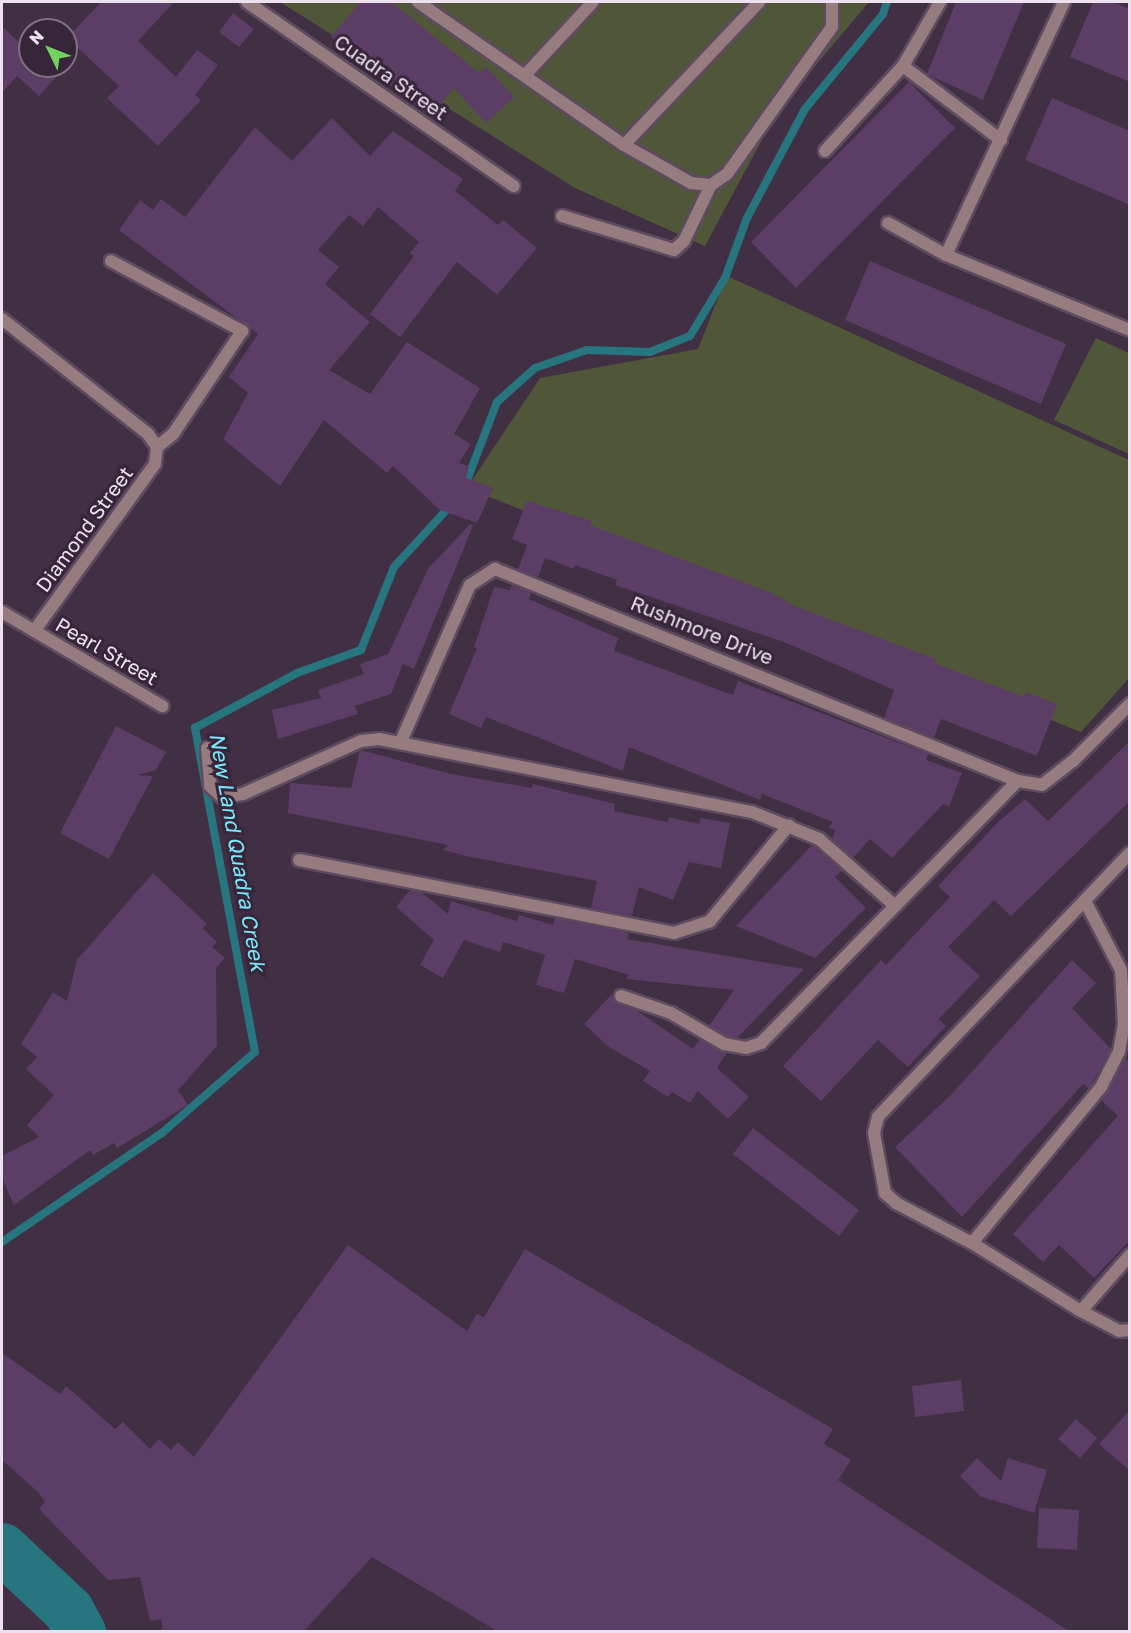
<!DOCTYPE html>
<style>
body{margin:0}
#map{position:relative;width:1131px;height:1633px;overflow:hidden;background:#412f44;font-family:"Golos Text",sans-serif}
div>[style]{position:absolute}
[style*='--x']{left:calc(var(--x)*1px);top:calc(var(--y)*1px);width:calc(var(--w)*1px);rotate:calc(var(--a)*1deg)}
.green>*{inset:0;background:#505738}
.stream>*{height:8px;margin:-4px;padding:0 4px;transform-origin:4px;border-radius:4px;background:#27757f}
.river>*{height:51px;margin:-25.5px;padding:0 25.5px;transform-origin:25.5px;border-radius:25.5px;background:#27757f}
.building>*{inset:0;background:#5c3d65}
.roads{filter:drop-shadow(2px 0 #5d4b5f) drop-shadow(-2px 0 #5d4b5f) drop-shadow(0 2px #5d4b5f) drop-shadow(0 -2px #5d4b5f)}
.service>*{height:12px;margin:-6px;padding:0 6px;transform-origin:6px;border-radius:6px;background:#967b7f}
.minor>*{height:12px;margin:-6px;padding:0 6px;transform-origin:6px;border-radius:6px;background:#967b7f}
span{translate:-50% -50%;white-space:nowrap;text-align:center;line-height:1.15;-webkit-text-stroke:6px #372539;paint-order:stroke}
.street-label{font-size:20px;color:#ede1ef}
.water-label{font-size:21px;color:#77e8f9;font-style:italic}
.frame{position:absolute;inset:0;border:3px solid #ede1ef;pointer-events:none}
.north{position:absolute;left:18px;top:18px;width:60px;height:60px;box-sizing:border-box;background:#372539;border:2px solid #807082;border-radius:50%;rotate:313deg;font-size:16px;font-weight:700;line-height:24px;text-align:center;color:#ede1ef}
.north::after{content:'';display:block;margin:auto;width:21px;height:27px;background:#73d25d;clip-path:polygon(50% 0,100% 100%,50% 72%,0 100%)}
</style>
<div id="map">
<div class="green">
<i style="clip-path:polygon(280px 2px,869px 2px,778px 110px,705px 246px,575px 188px)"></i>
<i style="clip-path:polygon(727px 276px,1129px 460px,1129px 678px,1081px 732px,467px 488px,540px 378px,698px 349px)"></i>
<i style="clip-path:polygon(1096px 338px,1129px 353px,1129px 454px,1054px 420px)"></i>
</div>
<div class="stream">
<i style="--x:464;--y:488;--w:92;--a:-69"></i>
<i style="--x:497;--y:402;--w:51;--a:-41.8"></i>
<i style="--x:535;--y:368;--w:55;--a:-19.1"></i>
<i style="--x:587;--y:350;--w:63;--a:1.8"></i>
<i style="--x:650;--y:352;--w:43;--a:-21.8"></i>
<i style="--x:690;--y:336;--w:68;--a:-58.9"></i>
<i style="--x:725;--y:278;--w:64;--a:-69.9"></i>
<i style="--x:747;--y:218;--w:123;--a:-62"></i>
<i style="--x:805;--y:109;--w:123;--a:-50.6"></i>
<i style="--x:883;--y:14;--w:13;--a:-72"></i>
<i style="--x:2;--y:1242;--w:194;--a:-34.3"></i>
<i style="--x:162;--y:1133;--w:123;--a:-41.1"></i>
<i style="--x:255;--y:1052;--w:330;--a:-100.5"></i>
<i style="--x:195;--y:728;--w:116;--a:-28.3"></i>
<i style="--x:297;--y:673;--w:68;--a:-19.8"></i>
<i style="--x:361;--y:650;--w:89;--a:-68.3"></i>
<i style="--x:394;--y:567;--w:84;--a:-47.4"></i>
</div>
<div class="river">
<i style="--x:2;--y:1548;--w:91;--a:43.2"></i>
<i style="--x:68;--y:1610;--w:25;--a:61"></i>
</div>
<div class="building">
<i style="clip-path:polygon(101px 2px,174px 2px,138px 41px,176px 77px,197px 50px,218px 65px,195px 95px,201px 100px,158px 146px,107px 98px,119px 86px,67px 38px)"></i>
<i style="clip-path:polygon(360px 2px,391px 2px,479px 73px,486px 67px,514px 97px,486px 123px,454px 88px,430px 117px,331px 37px)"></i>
<i style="clip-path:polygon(956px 2px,1024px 2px,983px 100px,927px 74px)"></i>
<i style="clip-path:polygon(1093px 2px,1113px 2px,1130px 9px,1130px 82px,1070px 57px)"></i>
<i style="clip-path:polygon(233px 13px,254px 29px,239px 47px,219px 32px)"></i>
<i style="clip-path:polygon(2px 26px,30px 53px,30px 66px,44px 66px,56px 77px,39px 96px,17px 76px,2px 93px)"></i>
<i style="clip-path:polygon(909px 82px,955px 128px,796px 288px,751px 242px)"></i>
<i style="clip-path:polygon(1052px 98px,1130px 131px,1130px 205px,1025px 160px)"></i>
<i style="clip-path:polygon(332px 118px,370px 156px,393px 131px,463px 179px,455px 191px,498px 225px,503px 220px,537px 248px,497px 295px,457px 262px,400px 337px,370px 314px,414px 256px,410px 253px,419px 242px,378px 207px,363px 226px,349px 215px,318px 250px,339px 267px,325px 284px,370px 322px,329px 370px,370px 394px,407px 342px,480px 388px,454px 434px,471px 444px,459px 463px,469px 466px,466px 478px,493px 488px,477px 523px,440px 510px,393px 466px,387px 473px,324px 420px,280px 486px,223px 439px,248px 393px,229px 377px,258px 334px,119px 230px,140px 200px,153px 210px,161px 199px,185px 217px,255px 127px,292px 161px)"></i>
<i style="clip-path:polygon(870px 261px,1066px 344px,1041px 404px,845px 320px)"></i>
<i style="clip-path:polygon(527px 501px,592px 521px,590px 525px,772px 593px,794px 606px,936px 659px,934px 663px,1024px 697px,1026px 692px,1057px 704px,1037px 756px,941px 719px,934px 738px,884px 718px,894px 690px,784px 642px,615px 585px,617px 580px,575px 565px,574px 569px,545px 558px,538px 577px,518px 569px,527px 545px,512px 539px)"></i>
<i style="clip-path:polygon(470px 524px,473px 526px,414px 669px,403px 664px,391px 694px,355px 706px,358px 714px,278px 739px,272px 710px,321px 698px,318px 690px,364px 674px,360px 664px,388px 654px,428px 569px)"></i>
<i style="clip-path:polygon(512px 585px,531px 593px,529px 599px,618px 638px,614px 651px,733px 695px,738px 681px,928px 754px,926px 760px,962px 773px,949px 807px,943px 804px,892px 858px,870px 839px,853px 858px,832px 840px,835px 830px,828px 827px,833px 822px,762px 794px,760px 800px,629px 747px,623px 771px,486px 717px,481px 728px,449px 714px,477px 648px,474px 647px,494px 587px,510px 590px)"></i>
<i style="clip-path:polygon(116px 726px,166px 752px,156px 770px,138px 775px,153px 776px,109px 859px,60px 833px)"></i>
<i style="clip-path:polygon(1130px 741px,1130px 801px,1011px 916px,994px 900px,948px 947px,980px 976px,939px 1019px,946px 1026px,908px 1067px,878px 1040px,821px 1101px,783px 1066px,881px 960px,886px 965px,950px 897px,938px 886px,998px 822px,1025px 799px,1048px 821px)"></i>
<i style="clip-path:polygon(360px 750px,451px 774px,532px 788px,533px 784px,615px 804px,614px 811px,668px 822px,669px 817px,699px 824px,701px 818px,730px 823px,721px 868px,689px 862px,673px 900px,639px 887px,632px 916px,591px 908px,597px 881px,466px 856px,443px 850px,448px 845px,288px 813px,290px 783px,351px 788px)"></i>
<i style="clip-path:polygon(812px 845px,842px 870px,835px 877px,866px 908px,815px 958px,736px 926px)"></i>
<i style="clip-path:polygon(153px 873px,207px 924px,202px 928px,217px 942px,212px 947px,225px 958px,216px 968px,217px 1046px,178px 1090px,188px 1105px,117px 1148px,114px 1143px,93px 1155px,90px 1150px,14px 1205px,2px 1178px,2px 1156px,39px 1137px,27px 1125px,54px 1095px,26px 1069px,37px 1057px,21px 1044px,53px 992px,67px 1001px,77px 960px)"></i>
<i style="clip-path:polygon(410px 890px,421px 892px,448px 914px,451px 901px,517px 921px,519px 915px,553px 925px,555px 918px,629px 933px,627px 939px,804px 969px,737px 1038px,727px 1036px,709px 1026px,734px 990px,626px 979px,629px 975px,575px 959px,564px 993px,536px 985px,545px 955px,503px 942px,500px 952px,464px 940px,443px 978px,420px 965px,434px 940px,396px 907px)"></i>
<i style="clip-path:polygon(1072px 960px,1096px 983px,1072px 1008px,1111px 1049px,1089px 1089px,1083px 1084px,962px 1217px,895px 1147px,950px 1096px)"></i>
<i style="clip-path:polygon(612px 994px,615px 1002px,636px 1010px,693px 1049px,700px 1039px,727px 1053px,717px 1068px,749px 1097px,728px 1119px,698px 1091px,690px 1103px,672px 1092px,668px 1097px,643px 1081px,650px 1071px,609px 1047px,584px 1024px)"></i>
<i style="clip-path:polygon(1125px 1058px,1130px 1062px,1130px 1240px,1094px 1278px,1059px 1245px,1043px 1262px,1013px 1234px,1118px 1116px,1101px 1100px)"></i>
<i style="clip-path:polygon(753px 1128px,859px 1210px,839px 1236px,733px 1154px)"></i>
<i style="clip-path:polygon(348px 1245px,467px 1331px,477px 1314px,484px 1317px,525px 1249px,833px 1429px,824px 1444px,851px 1460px,838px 1480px,1070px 1632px,499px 1632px,372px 1557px,303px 1632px,163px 1632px,161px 1619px,150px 1621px,140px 1577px,108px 1580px,39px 1509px,45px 1502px,38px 1492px,2px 1460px,2px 1353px,60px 1394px,66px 1386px,115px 1429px,123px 1422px,150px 1449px,159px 1439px,171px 1450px,178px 1442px,194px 1457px)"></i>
<i style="clip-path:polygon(961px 1380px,964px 1411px,915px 1417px,912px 1386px)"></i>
<i style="clip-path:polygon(1130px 1410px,1130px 1471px,1099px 1444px)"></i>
<i style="clip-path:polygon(1076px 1419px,1097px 1438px,1080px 1458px,1058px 1439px)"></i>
<i style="clip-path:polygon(977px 1458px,1001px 1481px,1008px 1458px,1047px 1470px,1034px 1513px,980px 1496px,960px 1476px)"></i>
<i style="clip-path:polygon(1039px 1508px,1079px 1510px,1077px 1550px,1037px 1548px)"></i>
</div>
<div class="roads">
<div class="service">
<i style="--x:940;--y:2;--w:74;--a:120"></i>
<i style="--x:903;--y:66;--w:123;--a:37.1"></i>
<i style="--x:825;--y:151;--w:115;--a:-47.5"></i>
<i style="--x:562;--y:216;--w:117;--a:16.9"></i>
<i style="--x:674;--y:250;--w:13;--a:-42"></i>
<i style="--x:684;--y:241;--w:62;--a:-64.3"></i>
<i style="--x:888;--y:223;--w:66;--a:28.9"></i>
<i style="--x:946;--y:255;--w:199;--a:22.2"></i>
<i style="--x:946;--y:255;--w:279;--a:-65"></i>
<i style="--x:402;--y:739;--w:168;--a:-66.2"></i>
<i style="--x:470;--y:585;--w:30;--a:-33"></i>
<i style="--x:495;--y:569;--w:564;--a:22.07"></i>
<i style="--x:1018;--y:781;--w:24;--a:9"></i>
<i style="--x:1042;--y:785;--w:39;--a:-38"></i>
<i style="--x:207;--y:748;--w:38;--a:85"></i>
<i style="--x:210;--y:786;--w:16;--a:43"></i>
<i style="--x:222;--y:797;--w:21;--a:-8"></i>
<i style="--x:243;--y:794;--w:129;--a:-24.2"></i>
<i style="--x:361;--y:741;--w:18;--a:-6"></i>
<i style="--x:379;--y:739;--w:380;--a:11.1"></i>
<i style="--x:752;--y:812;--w:72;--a:21.9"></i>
<i style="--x:819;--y:839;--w:100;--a:41.3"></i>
<i style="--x:299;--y:860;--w:382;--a:11"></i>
<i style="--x:674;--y:933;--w:38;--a:-18"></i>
<i style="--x:710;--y:921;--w:124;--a:-50.5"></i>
<i style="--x:621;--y:996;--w:53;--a:18.8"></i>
<i style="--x:671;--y:1013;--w:61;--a:30.3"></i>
<i style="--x:724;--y:1044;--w:22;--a:10"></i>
<i style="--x:746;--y:1048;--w:16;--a:-18"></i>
<i style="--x:761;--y:1043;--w:367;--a:-45.6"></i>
</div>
<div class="minor">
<i style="--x:247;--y:2;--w:324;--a:34.6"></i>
<i style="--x:418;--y:2;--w:251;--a:34.8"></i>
<i style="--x:624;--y:145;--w:77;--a:29.6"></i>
<i style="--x:691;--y:183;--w:20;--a:6"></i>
<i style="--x:711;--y:185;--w:19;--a:-35"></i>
<i style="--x:727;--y:174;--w:181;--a:-54.5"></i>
<i style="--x:832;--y:27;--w:25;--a:-90"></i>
<i style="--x:526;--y:74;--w:98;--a:-47.1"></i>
<i style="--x:624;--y:145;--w:197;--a:-46.6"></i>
<i style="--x:111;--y:261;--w:149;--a:28.1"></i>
<i style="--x:242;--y:331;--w:124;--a:123.8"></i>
<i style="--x:173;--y:434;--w:21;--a:141"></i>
<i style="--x:2;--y:319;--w:186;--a:38.2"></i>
<i style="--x:148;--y:434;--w:16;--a:55"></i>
<i style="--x:157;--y:447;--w:17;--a:97"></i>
<i style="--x:155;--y:464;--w:206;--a:125.9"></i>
<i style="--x:2;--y:612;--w:186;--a:30.4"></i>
<i style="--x:1073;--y:761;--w:81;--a:-45"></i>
<i style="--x:1130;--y:853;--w:365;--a:133.7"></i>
<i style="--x:878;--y:1117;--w:16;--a:104"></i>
<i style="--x:874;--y:1133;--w:61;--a:79.6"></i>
<i style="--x:885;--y:1193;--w:15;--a:42"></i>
<i style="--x:896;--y:1203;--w:86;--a:27.8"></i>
<i style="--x:972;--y:1243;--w:128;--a:32"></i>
<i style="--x:1081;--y:1311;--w:43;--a:27.8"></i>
<i style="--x:1119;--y:1331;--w:11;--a:-5"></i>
<i style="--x:972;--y:1243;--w:202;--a:-50.4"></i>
<i style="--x:1101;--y:1087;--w:39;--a:-63"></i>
<i style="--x:1119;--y:1052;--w:27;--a:-80"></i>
<i style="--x:1124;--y:1025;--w:55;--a:-93.1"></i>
<i style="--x:1121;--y:970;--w:78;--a:-117.6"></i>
<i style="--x:1081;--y:1311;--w:74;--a:-48.8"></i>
</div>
</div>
<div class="street-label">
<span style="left:391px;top:77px;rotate:35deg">Cuadra Street</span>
<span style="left:84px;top:529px;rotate:-54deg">Diamond Street</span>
<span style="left:702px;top:630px;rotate:22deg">Rushmore Drive</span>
<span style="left:107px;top:651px;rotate:30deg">Pearl Street</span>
</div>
<div class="water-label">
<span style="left:238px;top:852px;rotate:80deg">New Land Quadra Creek</span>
</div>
<div class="frame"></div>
<div class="north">N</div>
</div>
